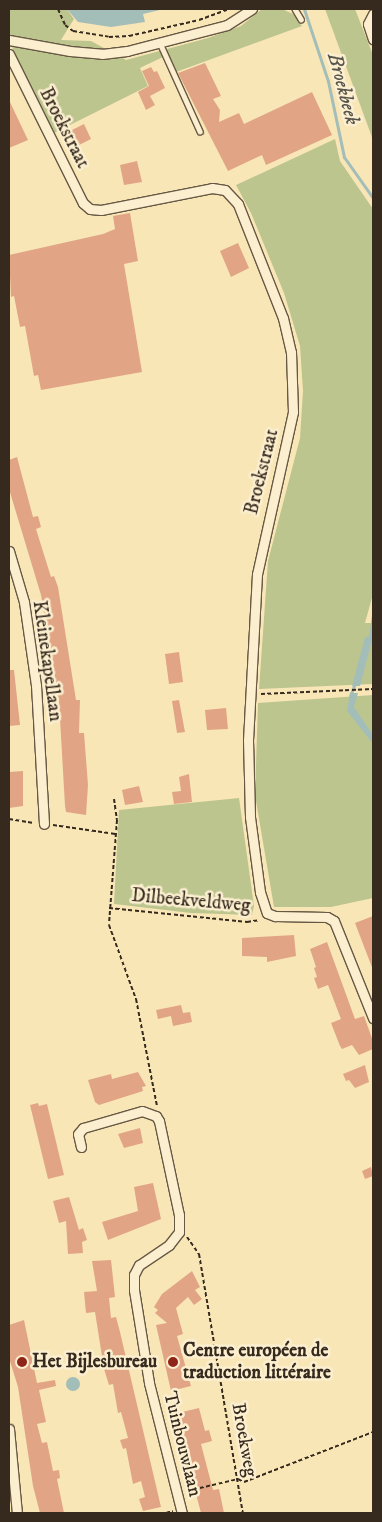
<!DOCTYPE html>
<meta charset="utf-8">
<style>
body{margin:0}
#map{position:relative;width:382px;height:1522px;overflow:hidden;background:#f9e6b7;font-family:"IM FELL DW Pica",serif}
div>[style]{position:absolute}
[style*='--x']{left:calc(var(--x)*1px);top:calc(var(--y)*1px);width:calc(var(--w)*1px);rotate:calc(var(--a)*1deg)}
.green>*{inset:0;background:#bdc58f}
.water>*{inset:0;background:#a3bdb9}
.round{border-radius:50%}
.stream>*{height:3px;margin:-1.5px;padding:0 1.5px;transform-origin:1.5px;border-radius:1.5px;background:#a3bdb9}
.building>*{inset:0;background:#e1a585}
.path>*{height:2px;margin-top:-1px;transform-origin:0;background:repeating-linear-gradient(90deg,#36291d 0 4px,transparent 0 6.5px)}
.roads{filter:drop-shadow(1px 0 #675844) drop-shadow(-1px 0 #675844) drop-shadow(0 1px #675844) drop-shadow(0 -1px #675844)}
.lane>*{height:4.5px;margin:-2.25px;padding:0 2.25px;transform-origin:2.25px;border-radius:2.25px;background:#fbefd0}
.street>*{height:9px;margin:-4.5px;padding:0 4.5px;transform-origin:4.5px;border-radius:4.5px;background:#fbefd0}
.dots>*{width:14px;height:14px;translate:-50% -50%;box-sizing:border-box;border:2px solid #fbefd0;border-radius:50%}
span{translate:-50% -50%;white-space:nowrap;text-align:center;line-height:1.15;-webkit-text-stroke:5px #fbefd0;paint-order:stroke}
.street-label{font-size:19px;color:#36291d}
.poi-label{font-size:19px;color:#36291d;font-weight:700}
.left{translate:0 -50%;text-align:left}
.water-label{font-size:20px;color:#57554c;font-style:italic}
.frame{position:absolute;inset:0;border:10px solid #36291d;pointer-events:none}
</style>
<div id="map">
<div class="green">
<i style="clip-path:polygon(9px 9px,67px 9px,74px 19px,61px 40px,91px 41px,126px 60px,208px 38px,241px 26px,262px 9px,282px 9px,293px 14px,302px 26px,176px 72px,167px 55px,140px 68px,148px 86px,54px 133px,9px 41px)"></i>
<i style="clip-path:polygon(325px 9px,355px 9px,373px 55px,373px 140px)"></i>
<i style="clip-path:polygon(335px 139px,340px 161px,373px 209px,373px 594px,365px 623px,373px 623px,373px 684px,259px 689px,268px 561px,300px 438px,303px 391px,300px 346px,284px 293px,251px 213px,236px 185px)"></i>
<i style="clip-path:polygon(373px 695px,373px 898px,331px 907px,274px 907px,255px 795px,258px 703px)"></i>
<i style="clip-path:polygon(239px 798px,254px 906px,252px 915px,191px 913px,114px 904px,119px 810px)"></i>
</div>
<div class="water">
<i style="clip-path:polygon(67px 9px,164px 9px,143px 14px,145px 22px,111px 27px,78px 22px)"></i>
<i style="clip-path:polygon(373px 636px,360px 686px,352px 686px,365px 637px)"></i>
<i style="clip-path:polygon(350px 693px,358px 693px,354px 707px,373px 735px,373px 744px,347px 711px)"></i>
<i class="round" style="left:66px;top:1377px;width:14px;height:14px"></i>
</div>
<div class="stream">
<i style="--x:304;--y:9;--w:76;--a:71.6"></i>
<i style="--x:328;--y:81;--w:78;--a:78.1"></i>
<i style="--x:344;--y:157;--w:50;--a:54.7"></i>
<i style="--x:370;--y:639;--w:25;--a:-83"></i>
<i style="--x:350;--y:696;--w:14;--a:-69"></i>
</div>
<div class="building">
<i style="clip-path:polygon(205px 63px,221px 96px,213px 99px,220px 110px,219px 122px,239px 113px,244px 124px,312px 92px,332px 135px,266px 165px,262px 155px,228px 171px,178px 73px)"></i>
<i style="clip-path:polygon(151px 67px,154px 72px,157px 71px,165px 88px,150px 96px,155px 105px,146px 110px,138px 92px,149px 86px,142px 71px)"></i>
<i style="clip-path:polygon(9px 100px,28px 140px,9px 148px)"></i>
<i style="clip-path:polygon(84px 124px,91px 139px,77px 146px,70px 131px)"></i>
<i style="clip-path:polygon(137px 161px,142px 182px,124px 185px,120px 165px)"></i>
<i style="clip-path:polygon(130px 213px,138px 261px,124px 264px,142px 372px,41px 390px,38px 375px,34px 376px,25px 326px,20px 327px,14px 296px,11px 297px,9px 255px,103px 234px,115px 229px,113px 216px)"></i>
<i style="clip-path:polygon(238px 243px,249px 268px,231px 277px,220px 251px)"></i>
<i style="clip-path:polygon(17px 457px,33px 517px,38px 516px,41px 527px,36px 529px,51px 577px,54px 576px,58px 587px,76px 700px,80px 700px,79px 733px,84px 733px,88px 785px,86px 815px,66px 812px,65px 806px,59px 701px,41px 595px,9px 489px,9px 460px)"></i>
<i style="clip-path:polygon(179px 652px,183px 682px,169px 684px,165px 654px)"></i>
<i style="clip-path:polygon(9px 670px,14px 670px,20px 725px,9px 726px)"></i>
<i style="clip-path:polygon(179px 700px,185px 732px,177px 733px,172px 701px)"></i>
<i style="clip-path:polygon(226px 708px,228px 729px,207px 730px,205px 710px)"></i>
<i style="clip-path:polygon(23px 771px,23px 806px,9px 808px,9px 772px)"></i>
<i style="clip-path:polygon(189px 774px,192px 802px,174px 804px,172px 792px,181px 791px,179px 777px)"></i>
<i style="clip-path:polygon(139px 786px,143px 802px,125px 805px,122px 790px)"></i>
<i style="clip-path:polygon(373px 916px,373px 970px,355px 923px)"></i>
<i style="clip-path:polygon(294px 935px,296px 956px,267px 962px,267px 957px,242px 956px,242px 938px)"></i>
<i style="clip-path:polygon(327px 942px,355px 1019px,364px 1016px,373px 1041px,373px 1049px,359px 1055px,352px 1045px,342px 1049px,340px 1046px,331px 1023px,341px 1019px,328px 985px,318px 989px,314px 978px,317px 977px,314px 968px,316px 967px,310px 949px)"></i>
<i style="clip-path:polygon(181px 1005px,183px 1013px,190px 1012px,192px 1022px,173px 1026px,171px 1016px,158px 1019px,156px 1010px)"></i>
<i style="clip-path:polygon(365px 1065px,369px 1082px,355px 1088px,349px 1080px,346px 1081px,343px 1074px)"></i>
<i style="clip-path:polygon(138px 1072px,146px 1086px,142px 1087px,143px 1091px,99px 1105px,95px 1102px,88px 1080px,111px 1074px,112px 1079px)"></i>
<i style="clip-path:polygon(38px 1103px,39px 1106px,47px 1104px,64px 1175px,48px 1179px,30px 1105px)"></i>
<i style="clip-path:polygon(140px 1128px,143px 1143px,124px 1148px,118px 1134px)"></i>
<i style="clip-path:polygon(371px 1167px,373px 1176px,365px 1179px,362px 1171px)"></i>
<i style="clip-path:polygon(153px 1183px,161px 1219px,108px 1240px,102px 1222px,138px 1211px,134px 1187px)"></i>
<i style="clip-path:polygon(69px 1197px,79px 1230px,83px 1228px,87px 1240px,82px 1242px,83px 1253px,68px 1254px,66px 1221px,59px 1223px,53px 1201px)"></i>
<i style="clip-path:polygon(111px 1260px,115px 1297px,109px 1298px,111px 1318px,116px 1317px,120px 1332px,161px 1507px,143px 1511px,139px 1499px,145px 1497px,141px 1481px,133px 1484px,126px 1448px,123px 1449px,120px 1440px,128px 1438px,121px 1412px,118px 1413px,113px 1384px,109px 1385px,104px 1369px,95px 1312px,86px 1313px,84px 1292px,97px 1291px,92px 1261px)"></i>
<i style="clip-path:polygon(192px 1271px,200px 1287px,195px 1290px,202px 1299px,194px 1305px,188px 1297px,176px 1308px,183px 1334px,177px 1336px,191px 1386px,171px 1391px,156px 1325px,167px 1323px,155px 1313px,158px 1310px,154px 1307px,162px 1294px)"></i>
<i style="clip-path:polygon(24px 1320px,37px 1383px,55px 1380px,56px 1386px,39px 1390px,46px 1422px,37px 1424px,42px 1443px,47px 1442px,53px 1471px,59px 1470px,60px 1478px,57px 1479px,64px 1513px,40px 1513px,33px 1486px,18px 1387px,9px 1358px,9px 1325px)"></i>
<i style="clip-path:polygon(199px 1408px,205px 1431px,209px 1430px,212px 1441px,201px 1444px,213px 1490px,219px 1489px,224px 1513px,201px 1513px,181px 1437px,178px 1413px)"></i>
</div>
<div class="path">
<i style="--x:58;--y:9;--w:17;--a:66"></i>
<i style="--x:65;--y:25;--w:10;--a:37"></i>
<i style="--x:73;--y:31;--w:36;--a:9"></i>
<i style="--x:109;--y:37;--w:20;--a:-3"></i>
<i style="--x:129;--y:36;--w:72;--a:-12.9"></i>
<i style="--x:199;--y:20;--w:32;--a:-20"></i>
<i style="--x:261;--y:694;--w:112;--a:-2.6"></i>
<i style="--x:114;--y:799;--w:21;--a:82"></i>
<i style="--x:117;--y:820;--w:105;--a:94.4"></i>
<i style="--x:109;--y:925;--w:79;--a:70"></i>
<i style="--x:136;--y:999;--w:109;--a:78.9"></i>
<i style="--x:9;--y:819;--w:25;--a:9"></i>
<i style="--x:53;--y:825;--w:63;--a:8.3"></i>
<i style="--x:109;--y:908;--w:139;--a:5.8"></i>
<i style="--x:247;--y:922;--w:13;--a:-9"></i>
<i style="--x:187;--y:1237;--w:21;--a:55"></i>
<i style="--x:199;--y:1254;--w:263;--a:80.4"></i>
<i style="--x:187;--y:1491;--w:52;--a:-13.2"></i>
<i style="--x:238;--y:1479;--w:7;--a:27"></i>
<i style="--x:244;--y:1482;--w:138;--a:-21.2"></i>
<i style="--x:166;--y:1513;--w:7;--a:-16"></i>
</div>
<div class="roads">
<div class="lane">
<i style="--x:295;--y:9;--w:12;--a:59"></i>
<i style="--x:160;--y:43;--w:97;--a:65.6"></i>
</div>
<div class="street">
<i style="--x:373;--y:14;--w:11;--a:117"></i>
<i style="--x:368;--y:24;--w:16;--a:72"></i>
<i style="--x:9;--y:40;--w:62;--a:10.2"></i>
<i style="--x:70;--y:51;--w:32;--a:5"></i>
<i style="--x:102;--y:54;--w:25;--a:-7"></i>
<i style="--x:127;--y:51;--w:103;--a:-14.6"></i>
<i style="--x:227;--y:25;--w:30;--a:-33"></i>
<i style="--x:9;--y:54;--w:166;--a:63.6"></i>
<i style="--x:83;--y:203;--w:9;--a:41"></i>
<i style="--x:90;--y:209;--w:11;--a:5"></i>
<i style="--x:101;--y:210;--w:113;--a:-11.2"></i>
<i style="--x:212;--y:188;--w:13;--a:9"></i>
<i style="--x:225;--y:190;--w:19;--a:47"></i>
<i style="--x:238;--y:204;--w:123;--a:68.5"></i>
<i style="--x:283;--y:318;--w:35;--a:77"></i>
<i style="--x:291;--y:352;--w:60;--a:88.1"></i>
<i style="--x:293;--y:412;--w:166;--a:102.5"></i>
<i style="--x:257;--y:574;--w:166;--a:93.1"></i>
<i style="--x:248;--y:740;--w:77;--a:88.5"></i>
<i style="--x:250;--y:817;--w:76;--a:82.4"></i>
<i style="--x:260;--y:892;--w:22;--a:72"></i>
<i style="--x:267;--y:913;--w:9;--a:21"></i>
<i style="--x:275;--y:916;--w:52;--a:1.1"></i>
<i style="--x:327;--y:917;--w:8;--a:30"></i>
<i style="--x:334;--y:921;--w:105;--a:68.1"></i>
<i style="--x:9;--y:551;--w:53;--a:73.6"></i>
<i style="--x:24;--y:602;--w:84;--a:81.8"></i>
<i style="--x:36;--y:685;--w:139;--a:86.7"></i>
<i style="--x:81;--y:1147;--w:13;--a:-103"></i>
<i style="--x:78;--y:1134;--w:8;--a:-50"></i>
<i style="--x:83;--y:1128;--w:61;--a:-16.1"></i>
<i style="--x:142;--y:1111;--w:15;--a:20"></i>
<i style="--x:156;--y:1116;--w:6;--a:59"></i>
<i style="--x:159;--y:1121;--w:96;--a:78"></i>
<i style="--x:179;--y:1215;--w:17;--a:90"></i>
<i style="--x:179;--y:1232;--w:16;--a:128"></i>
<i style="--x:169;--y:1245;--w:36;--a:146"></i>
<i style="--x:139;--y:1265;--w:11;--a:117"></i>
<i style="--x:134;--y:1275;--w:15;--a:90"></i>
<i style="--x:134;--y:1290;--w:94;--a:80.8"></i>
<i style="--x:149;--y:1383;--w:134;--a:75.8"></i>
<i style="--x:9;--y:1429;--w:84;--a:84.6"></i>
</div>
</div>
<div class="dots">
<i style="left:22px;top:1362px;background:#8f2418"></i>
<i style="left:173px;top:1362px;background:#8f2418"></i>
</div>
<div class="street-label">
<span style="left:64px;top:128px;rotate:63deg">Broekstraat</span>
<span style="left:262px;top:472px;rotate:-76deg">Broekstraat</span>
<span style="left:47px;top:661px;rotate:82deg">Kleinekapellaan</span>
<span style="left:191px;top:901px;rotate:5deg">Dilbeekveldweg</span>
<span style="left:244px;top:1440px;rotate:80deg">Broekweg</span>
<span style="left:182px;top:1444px;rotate:76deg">Tuinbouwlaan</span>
</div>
<div class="poi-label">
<span class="left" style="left:183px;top:1362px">Centre européen de<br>traduction littéraire</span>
<span class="left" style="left:32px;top:1362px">Het Bijlesbureau</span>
</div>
<div class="water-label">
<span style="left:343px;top:89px;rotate:75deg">Broekbeek</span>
</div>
<div class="frame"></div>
</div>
